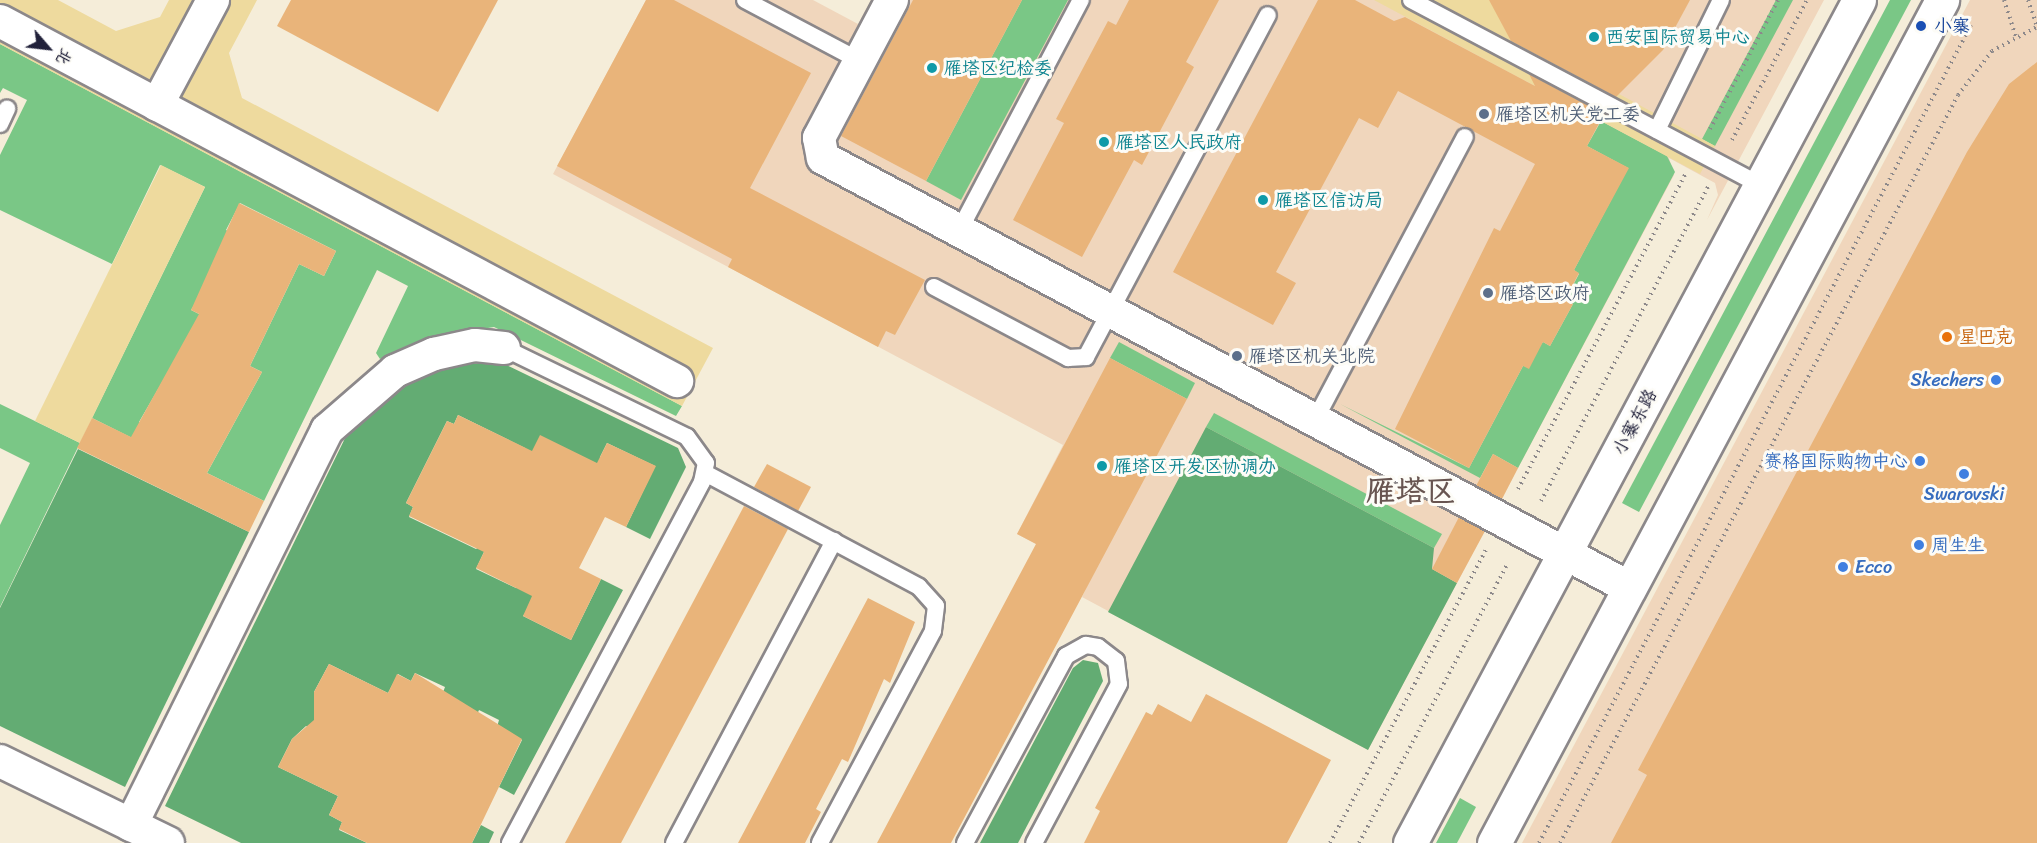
<!DOCTYPE html>
<meta charset="utf-8">
<style>
body{margin:0}
#map{position:relative;width:2037px;height:843px;overflow:hidden;background:#f5edd9;font-family:Sriracha,"LXGW WenKai TC",sans-serif}
div>[style]{position:absolute}
[style*='--x']{left:calc(var(--x)*1px);top:calc(var(--y)*1px);width:calc(var(--w)*1px);rotate:calc(var(--a)*1deg)}
.built>*{inset:0;background:#f0d6bc}
.green>*{inset:0;background:#7ac786}
.forest>*{inset:0;background:#63ac73}
.sand>*{inset:0;background:#eeda9e}
.building>*{inset:0;background:#e9b47a}
.path>*{height:4px;margin-top:-2px;transform-origin:0;background:repeating-linear-gradient(90deg,#8c888a 0 1.5px,transparent 0 6px)}
.roads{filter:drop-shadow(2px 0 #8c888a) drop-shadow(-2px 0 #8c888a) drop-shadow(0 2px #8c888a) drop-shadow(0 -2px #8c888a)}
.lane>*{height:16px;margin:-8px;padding:0 8px;transform-origin:8px;border-radius:8px;background:#fff}
.street>*{height:32px;margin:-16px;padding:0 16px;transform-origin:16px;border-radius:16px;background:#fff}
.primary>*{height:33px;margin:-16.5px;padding:0 16.5px;transform-origin:16.5px;border-radius:16.5px;background:#fff}
.dots>*{width:16px;height:16px;translate:-50% -50%;box-sizing:border-box;border:3px solid #fdfcf7;border-radius:50%}
span{translate:-50% -50%;white-space:nowrap;text-align:center;line-height:1.15;-webkit-text-stroke:6px #fdfcf7;paint-order:stroke}
.transit-label{font-size:18px;color:#164399}
.left{translate:0 -50%;text-align:left}
.culture-label{font-size:18px;color:#0d838f}
.service-label{font-size:18px;color:#4e5e75}
.food-label{font-size:18px;color:#c56008}
.shop-label{font-size:18px;color:#366cbe}
.right{translate:-100% -50%;text-align:right}
.street-label{font-size:18px;color:#22223b}
.town-label{font-size:30px;color:#685551;font-weight:700}
.north{position:absolute;left:18px;top:18px;width:60px;height:60px;-webkit-text-stroke:4px #fdfcf7;paint-order:stroke;rotate:118deg;font-size:16px;font-weight:700;line-height:24px;text-align:center;color:#22223b}
.north::after{content:'';display:block;margin:auto;width:21px;height:27px;background:#22223b;clip-path:polygon(50% 0,100% 100%,50% 72%,0 100%)}
</style>
<div id="map">
<div class="built">
<i style="clip-path:polygon(646px 0,813px 0,858px 24px,871px 0,1824px 0,1707px 220px,1718px 195px,1715px 183px,1669px 158px,1674px 175px,1368px 750px,1082px 597px,1093px 574px,1017px 534px,1063px 445px,553px 174px)"></i>
<i style="clip-path:polygon(1970px 0,2037px 0,2037px 843px,1522px 843px)"></i>
</div>
<div class="green">
<i style="clip-path:polygon(1022px 0,1068px 0,961px 200px,926px 181px)"></i>
<i style="clip-path:polygon(1776px 0,1793px 0,1715px 146px,1702px 139px)"></i>
<i style="clip-path:polygon(1890px 0,1911px 0,1639px 512px,1622px 503px)"></i>
<i style="clip-path:polygon(0 44px,682px 406px,676px 416px,494px 327px,435px 337px,380px 359px,376px 353px,408px 286px,377px 270px,264px 501px,207px 473px,262px 372px,250px 366px,299px 264px,324px 276px,336px 251px,240px 203px,226px 230px,237px 236px,191px 310px,201px 315px,139px 422px,158px 432px,150px 447px,92px 418px,205px 187px,160px 165px,112px 264px,0 210px,0 155px,27px 100px,3px 88px,0 93px)"></i>
<i style="clip-path:polygon(1601px 121px,1667px 156px,1675px 172px,1518px 468px,1493px 454px,1480px 478px,1340px 404px,1469px 468px,1523px 366px,1543px 342px,1550px 346px,1573px 304px,1565px 300px,1579px 274px,1574px 270px,1628px 168px,1587px 146px)"></i>
<i style="clip-path:polygon(1119px 342px,1195px 383px,1187px 399px,1110px 358px)"></i>
<i style="clip-path:polygon(0 404px,80px 443px,0 607px,0 525px,30px 463px,0 448px)"></i>
<i style="clip-path:polygon(1214px 413px,1442px 534px,1434px 548px,1206px 427px)"></i>
<i style="clip-path:polygon(1460px 798px,1476px 807px,1457px 843px,1436px 843px)"></i>
</div>
<div class="forest">
<i style="clip-path:polygon(498px 361px,678px 448px,686px 467px,650px 539px,626px 527px,655px 466px,607px 443px,600px 457px,604px 465px,526px 464px,525px 448px,458px 415px,454px 424px,447px 421px,406px 503px,413px 507px,409px 517px,476px 549px,490px 539px,476px 569px,516px 588px,547px 583px,523px 616px,571px 640px,601px 579px,623px 590px,514px 795px,499px 787px,522px 740px,497px 727px,499px 720px,479px 710px,467px 737px,442px 695px,445px 687px,415px 673px,411px 681px,398px 674px,388px 693px,329px 664px,314px 692px,314px 711px,367px 737px,359px 752px,306px 726px,292px 739px,278px 767px,338px 796px,329px 815px,342px 822px,339px 830px,367px 843px,241px 843px,165px 806px,352px 424px,416px 377px,444px 367px)"></i>
<i style="clip-path:polygon(1206px 427px,1434px 548px,1432px 569px,1457px 583px,1368px 750px,1108px 612px)"></i>
<i style="clip-path:polygon(78px 449px,249px 532px,125px 787px,0 726px,0 608px)"></i>
<i style="clip-path:polygon(1083px 660px,1098px 663px,1103px 681px,1018px 843px,980px 843px,1073px 668px)"></i>
<i style="clip-path:polygon(481px 825px,494px 832px,489px 843px,472px 843px)"></i>
</div>
<div class="sand">
<i style="clip-path:polygon(0 0,58px 0,116px 31px,160px 17px,169px 0,257px 0,229px 53px,242px 98px,713px 348px,682px 406px,0 44px)"></i>
<i style="clip-path:polygon(1374px 0,1489px 0,1619px 94px,1715px 146px,1700px 174px)"></i>
<i style="clip-path:polygon(161px 165px,205px 187px,80px 443px,35px 421px)"></i>
</div>
<div class="building">
<i style="clip-path:polygon(291px 0,498px 0,438px 112px,277px 26px)"></i>
<i style="clip-path:polygon(646px 0,674px 0,811px 73px,750px 188px,925px 280px,895px 335px,886px 331px,878px 347px,728px 267px,732px 259px,557px 166px)"></i>
<i style="clip-path:polygon(913px 0,1022px 0,926px 181px,841px 136px)"></i>
<i style="clip-path:polygon(1129px 0,1219px 0,1186px 62px,1194px 67px,1142px 165px,1134px 160px,1082px 257px,1013px 220px,1064px 123px,1056px 119px,1108px 21px,1116px 25px)"></i>
<i style="clip-path:polygon(1318px 0,1355px 0,1394px 21px,1405px 17px,1535px 86px,1529px 74px,1604px 114px,1587px 146px,1629px 168px,1574px 270px,1579px 273px,1565px 300px,1573px 304px,1550px 346px,1543px 342px,1529px 369px,1523px 366px,1469px 468px,1395px 429px,1494px 228px,1500px 231px,1535px 164px,1398px 91px,1378px 128px,1359px 118px,1276px 272px,1296px 283px,1273px 325px,1173px 272px)"></i>
<i style="clip-path:polygon(1489px 0,1690px 0,1663px 50px,1616px 97px,1511px 41px)"></i>
<i style="clip-path:polygon(2037px 62px,2037px 843px,1611px 843px,1647px 775px,1638px 770px,1967px 152px,2009px 84px)"></i>
<i style="clip-path:polygon(239px 203px,336px 251px,324px 276px,299px 264px,250px 366px,262px 372px,207px 473px,264px 501px,249px 532px,77px 448px,92px 418px,131px 437px,199px 314px,191px 310px)"></i>
<i style="clip-path:polygon(1110px 358px,1187px 399px,951px 843px,877px 843px,1036px 544px,1017px 534px)"></i>
<i style="clip-path:polygon(458px 415px,532px 451px,540px 435px,597px 463px,607px 443px,656px 466px,626px 527px,605px 517px,579px 568px,601px 579px,571px 640px,523px 616px,532px 596px,476px 568px,484px 552px,409px 516px,413px 507px,406px 503px,447px 421px,454px 424px)"></i>
<i style="clip-path:polygon(1493px 454px,1518px 468px,1502px 499px,1476px 486px)"></i>
<i style="clip-path:polygon(767px 464px,811px 487px,798px 511px,754px 487px)"></i>
<i style="clip-path:polygon(744px 506px,788px 529px,621px 843px,565px 843px)"></i>
<i style="clip-path:polygon(1459px 517px,1485px 531px,1457px 583px,1432px 569px)"></i>
<i style="clip-path:polygon(868px 598px,915px 622px,890px 683px,884px 679px,848px 762px,842px 759px,816px 809px,821px 812px,805px 843px,738px 843px)"></i>
<i style="clip-path:polygon(329px 664px,388px 693px,397px 674px,411px 681px,415px 673px,522px 739px,472px 843px,367px 843px,339px 829px,342px 822px,329px 815px,338px 796px,278px 767px,292px 739px,314px 720px,314px 692px)"></i>
<i style="clip-path:polygon(1206px 694px,1331px 760px,1287px 843px,1084px 843px,1100px 811px,1095px 808px,1146px 712px,1152px 715px,1158px 704px,1191px 722px)"></i>
</div>
<div class="path">
<i style="--x:2004;--y:0;--w:38;--a:72"></i>
<i style="--x:2028;--y:0;--w:28;--a:71"></i>
<i style="--x:1710;--y:129;--w:146;--a:-62.2"></i>
<i style="--x:1732;--y:140;--w:159;--a:-61.8"></i>
<i style="--x:1518;--y:489;--w:356;--a:-62"></i>
<i style="--x:1541;--y:501;--w:356;--a:-62"></i>
<i style="--x:1330;--y:843;--w:333;--a:-62"></i>
<i style="--x:1359;--y:843;--w:317;--a:-62"></i>
<i style="--x:1539;--y:843;--w:925;--a:-62.16"></i>
<i style="--x:1560;--y:843;--w:847;--a:-61.98"></i>
<i style="--x:1958;--y:95;--w:56;--a:-52.3"></i>
<i style="--x:1992;--y:51;--w:51;--a:-28.1"></i>
</div>
<div class="roads">
<div class="lane">
<i style="--x:745;--y:0;--w:130;--a:27.9"></i>
<i style="--x:1411;--y:0;--w:395;--a:27.9"></i>
<i style="--x:0;--y:124;--w:17;--a:-65"></i>
<i style="--x:1657;--y:130;--w:145;--a:-63.8"></i>
<i style="--x:959;--y:231;--w:261;--a:-62.2"></i>
<i style="--x:934;--y:287;--w:152;--a:27.9"></i>
<i style="--x:1068;--y:358;--w:18;--a:-3"></i>
<i style="--x:1086;--y:357;--w:387;--a:-62"></i>
<i style="--x:504;--y:348;--w:203;--a:25.9"></i>
<i style="--x:687;--y:437;--w:32;--a:54"></i>
<i style="--x:706;--y:463;--w:19;--a:102"></i>
<i style="--x:702;--y:482;--w:409;--a:118"></i>
<i style="--x:1315;--y:420;--w:320;--a:-62.1"></i>
<i style="--x:705;--y:473;--w:242;--a:28"></i>
<i style="--x:919;--y:587;--w:25;--a:48"></i>
<i style="--x:936;--y:606;--w:25;--a:97"></i>
<i style="--x:933;--y:631;--w:240;--a:118.1"></i>
<i style="--x:674;--y:843;--w:342;--a:-62.1"></i>
<i style="--x:965;--y:843;--w:213;--a:-61.6"></i>
<i style="--x:1066;--y:656;--w:23;--a:-29"></i>
<i style="--x:1086;--y:645;--w:12;--a:9"></i>
<i style="--x:1098;--y:647;--w:23;--a:38"></i>
<i style="--x:1116;--y:661;--w:23;--a:83"></i>
<i style="--x:1119;--y:684;--w:180;--a:118.1"></i>
</div>
<div class="street">
<i style="--x:892;--y:0;--w:156;--a:117.9"></i>
<i style="--x:819;--y:138;--w:20;--a:79"></i>
<i style="--x:823;--y:158;--w:914;--a:28.05"></i>
<i style="--x:0;--y:21;--w:767;--a:28"></i>
<i style="--x:157;--y:105;--w:119;--a:-61.9"></i>
<i style="--x:0;--y:761;--w:187;--a:26"></i>
<i style="--x:131;--y:825;--w:441;--a:-63.6"></i>
<i style="--x:327;--y:430;--w:90;--a:-40.9"></i>
<i style="--x:395;--y:371;--w:43;--a:-23.6"></i>
<i style="--x:434;--y:354;--w:42;--a:-12.4"></i>
<i style="--x:475;--y:345;--w:29;--a:6"></i>
</div>
<div class="primary">
<i style="--x:1410;--y:843;--w:955;--a:-61.96"></i>
<i style="--x:1494;--y:843;--w:955;--a:-62.01"></i>
</div>
</div>
<div class="dots">
<i style="left:1921px;top:26px;background:#1a4fb4"></i>
<i style="left:1594px;top:37px;background:#0f9aa8"></i>
<i style="left:932px;top:68px;background:#0f9aa8"></i>
<i style="left:1484px;top:114px;background:#5c6f8a"></i>
<i style="left:1104px;top:142px;background:#0f9aa8"></i>
<i style="left:1263px;top:200px;background:#0f9aa8"></i>
<i style="left:1488px;top:293px;background:#5c6f8a"></i>
<i style="left:1947px;top:337px;background:#e8710a"></i>
<i style="left:1237px;top:356px;background:#5c6f8a"></i>
<i style="left:1996px;top:380px;background:#3f7fe0"></i>
<i style="left:1920px;top:461px;background:#3f7fe0"></i>
<i style="left:1102px;top:466px;background:#0f9aa8"></i>
<i style="left:1964px;top:474px;background:#3f7fe0"></i>
<i style="left:1919px;top:545px;background:#3f7fe0"></i>
<i style="left:1843px;top:567px;background:#3f7fe0"></i>
</div>
<div class="transit-label">
<span class="left" style="left:1934px;top:26px">小寨</span>
</div>
<div class="culture-label">
<span class="left" style="left:1606px;top:37px">西安国际贸易中心</span>
<span class="left" style="left:944px;top:68px">雁塔区纪检委</span>
<span class="left" style="left:1116px;top:142px">雁塔区人民政府</span>
<span class="left" style="left:1275px;top:200px">雁塔区信访局</span>
<span class="left" style="left:1114px;top:466px">雁塔区开发区协调办</span>
</div>
<div class="service-label">
<span class="left" style="left:1496px;top:114px">雁塔区机关党工委</span>
<span class="left" style="left:1500px;top:293px">雁塔区政府</span>
<span class="left" style="left:1249px;top:356px">雁塔区机关北院</span>
</div>
<div class="food-label">
<span class="left" style="left:1959px;top:337px">星巴克</span>
</div>
<div class="shop-label">
<span class="right" style="left:1984px;top:380px">Skechers</span>
<span class="right" style="left:1908px;top:461px">赛格国际购物中心</span>
<span style="left:1964px;top:494px">Swarovski</span>
<span class="left" style="left:1931px;top:545px">周生生</span>
<span class="left" style="left:1855px;top:567px">Ecco</span>
</div>
<div class="street-label">
<span style="left:1635px;top:422px;rotate:-62deg">小寨东路</span>
</div>
<div class="town-label">
<span style="left:1411px;top:491px">雁塔区</span>
</div>
<div class="north">北</div>
</div>
